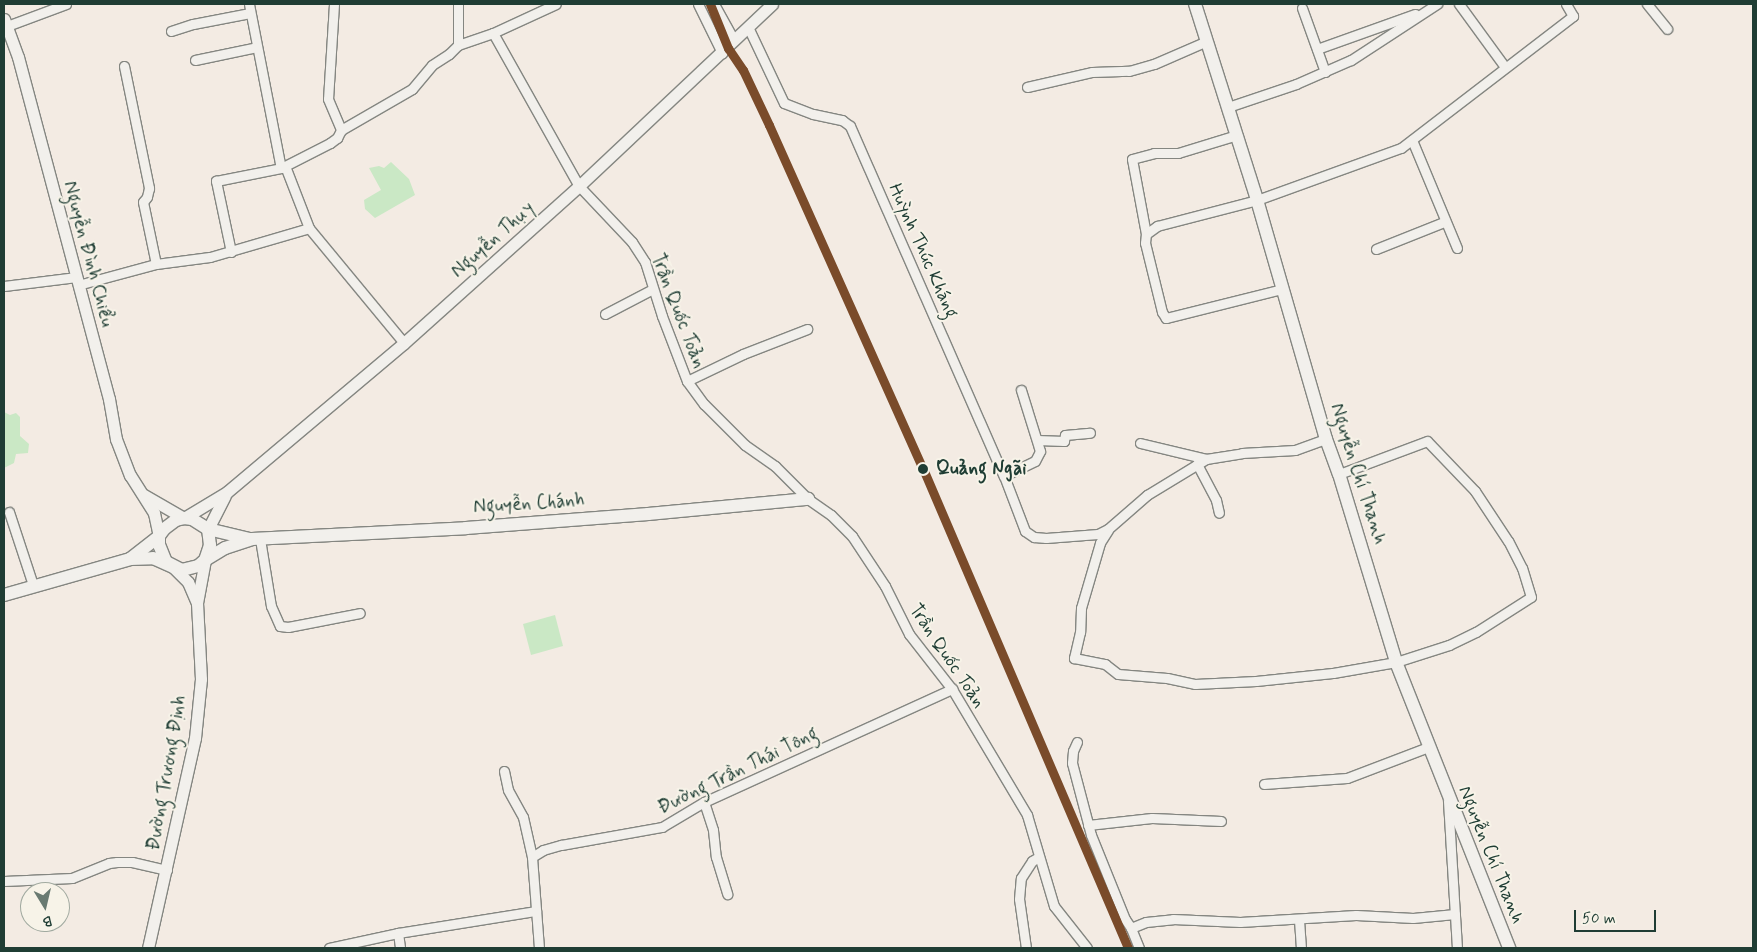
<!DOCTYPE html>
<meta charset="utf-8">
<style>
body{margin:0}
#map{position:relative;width:1757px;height:952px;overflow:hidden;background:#f3ebe3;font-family:Mynerve,sans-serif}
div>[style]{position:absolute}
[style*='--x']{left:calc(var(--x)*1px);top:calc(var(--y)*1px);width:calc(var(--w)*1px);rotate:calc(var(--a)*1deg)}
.green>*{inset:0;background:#cae8c5}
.roads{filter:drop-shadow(1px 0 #848681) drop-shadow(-1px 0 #848681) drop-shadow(0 1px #848681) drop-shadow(0 -1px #848681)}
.minor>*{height:9px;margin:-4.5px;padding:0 4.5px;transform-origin:4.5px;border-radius:4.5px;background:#f2f0ec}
.tertiary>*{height:11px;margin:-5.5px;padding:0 5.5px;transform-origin:5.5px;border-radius:5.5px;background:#f2f0ec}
.secondary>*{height:12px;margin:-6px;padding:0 6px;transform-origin:6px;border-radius:6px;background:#f2f0ec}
.rail-1>*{height:9px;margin:-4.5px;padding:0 4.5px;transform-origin:4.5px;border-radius:4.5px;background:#7a4b2a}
.dots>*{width:14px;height:14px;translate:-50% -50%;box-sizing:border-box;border:2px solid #f7f3e8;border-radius:50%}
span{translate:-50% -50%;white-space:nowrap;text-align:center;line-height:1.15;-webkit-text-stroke:4px #f7f3e8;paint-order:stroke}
.street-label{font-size:19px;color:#1f3d34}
.stop-label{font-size:19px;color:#1f3d34;font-weight:700}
.left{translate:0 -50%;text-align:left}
.frame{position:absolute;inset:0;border:5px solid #1f3d34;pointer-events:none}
.north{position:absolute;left:20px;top:882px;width:50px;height:50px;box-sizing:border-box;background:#f7f3e8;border:1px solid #a1aaa0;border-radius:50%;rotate:171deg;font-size:14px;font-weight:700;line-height:20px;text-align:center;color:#1f3d34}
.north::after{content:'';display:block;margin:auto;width:18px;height:22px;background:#697a71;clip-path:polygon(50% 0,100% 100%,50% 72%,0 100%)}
.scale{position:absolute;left:1574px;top:910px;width:82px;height:22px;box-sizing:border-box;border:2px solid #1f3d34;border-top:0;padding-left:6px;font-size:15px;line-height:18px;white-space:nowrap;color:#1f3d34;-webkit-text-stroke:4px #f7f3e8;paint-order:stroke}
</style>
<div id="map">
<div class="green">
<i style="clip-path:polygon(391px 162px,409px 179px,415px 195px,375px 218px,365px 209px,364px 200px,381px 190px,369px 168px,379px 166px,384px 168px)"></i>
<i style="clip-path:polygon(4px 412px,10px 415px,16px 413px,20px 417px,20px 436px,29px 444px,28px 453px,16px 454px,14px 463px,4px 468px)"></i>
<i style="clip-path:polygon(555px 615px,563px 646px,531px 655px,523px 624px)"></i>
</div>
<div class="roads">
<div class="minor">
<i style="--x:249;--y:4;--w:167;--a:79"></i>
<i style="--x:334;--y:4;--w:95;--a:93.6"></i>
<i style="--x:328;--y:99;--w:34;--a:67"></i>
<i style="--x:458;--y:4;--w:41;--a:90"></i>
<i style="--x:698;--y:4;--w:55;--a:63.9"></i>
<i style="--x:714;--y:4;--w:41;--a:60.9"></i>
<i style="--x:1459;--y:4;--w:78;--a:53.9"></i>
<i style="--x:1647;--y:4;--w:32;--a:51"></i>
<i style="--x:1302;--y:8;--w:68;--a:70.2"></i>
<i style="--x:7;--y:26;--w:63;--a:-20.4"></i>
<i style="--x:748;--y:27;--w:84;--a:64.7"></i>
<i style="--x:784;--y:103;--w:31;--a:21"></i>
<i style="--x:813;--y:114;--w:30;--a:12"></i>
<i style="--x:842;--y:120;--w:10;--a:37"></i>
<i style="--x:850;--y:126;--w:382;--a:66.3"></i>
<i style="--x:1004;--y:476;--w:59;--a:69.1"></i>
<i style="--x:1025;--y:531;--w:11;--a:34"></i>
<i style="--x:1034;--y:537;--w:12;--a:5"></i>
<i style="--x:1046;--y:538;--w:52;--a:-4.4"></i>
<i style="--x:1098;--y:534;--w:11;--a:-27"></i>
<i style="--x:1108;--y:529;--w:52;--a:-41.1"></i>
<i style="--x:1147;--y:495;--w:69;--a:-31.4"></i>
<i style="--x:1206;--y:459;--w:36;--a:-9"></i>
<i style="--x:1242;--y:453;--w:53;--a:-3.2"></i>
<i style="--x:1295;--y:450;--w:33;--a:-20"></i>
<i style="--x:171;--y:31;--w:23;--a:-18"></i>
<i style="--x:193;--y:24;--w:58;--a:-10.9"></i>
<i style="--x:493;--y:33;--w:69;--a:-24.7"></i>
<i style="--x:1317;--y:49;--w:104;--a:-19.7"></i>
<i style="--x:195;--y:60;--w:63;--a:-11.8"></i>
<i style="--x:124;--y:66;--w:125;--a:78.4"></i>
<i style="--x:149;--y:188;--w:9;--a:103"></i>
<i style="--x:147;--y:197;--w:6;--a:129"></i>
<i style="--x:143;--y:202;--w:63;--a:78.2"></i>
<i style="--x:1027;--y:87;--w:67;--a:-13"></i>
<i style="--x:1092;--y:72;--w:37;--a:-2"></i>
<i style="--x:1129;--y:71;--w:26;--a:-16"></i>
<i style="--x:1154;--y:64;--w:58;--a:-23.5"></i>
<i style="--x:1228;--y:107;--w:72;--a:-18.7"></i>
<i style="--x:1296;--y:84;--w:60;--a:-23.6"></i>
<i style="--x:1351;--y:60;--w:103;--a:-33.1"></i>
<i style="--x:1412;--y:140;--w:117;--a:67.4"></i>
<i style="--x:285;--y:166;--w:66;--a:68.8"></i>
<i style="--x:1146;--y:234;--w:76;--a:-100.6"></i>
<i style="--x:1132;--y:159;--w:23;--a:-15"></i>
<i style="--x:1154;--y:153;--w:24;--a:0"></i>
<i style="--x:1178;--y:153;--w:62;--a:-17"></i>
<i style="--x:1376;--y:249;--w:73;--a:-21.7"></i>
<i style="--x:231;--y:252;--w:73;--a:-101.9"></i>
<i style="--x:216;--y:181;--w:66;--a:-11.3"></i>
<i style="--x:281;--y:168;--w:55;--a:-27"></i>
<i style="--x:330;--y:143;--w:9;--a:-36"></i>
<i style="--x:337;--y:138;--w:9;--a:-63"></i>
<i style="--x:341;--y:130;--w:82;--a:-30"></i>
<i style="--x:412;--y:89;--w:31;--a:-50"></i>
<i style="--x:432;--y:65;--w:20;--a:-33"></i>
<i style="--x:449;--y:54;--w:13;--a:-45"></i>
<i style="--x:458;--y:45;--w:37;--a:-19"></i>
<i style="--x:493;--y:33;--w:176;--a:60.7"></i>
<i style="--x:579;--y:186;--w:77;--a:46.6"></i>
<i style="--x:632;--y:242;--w:24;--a:57"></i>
<i style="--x:645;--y:262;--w:57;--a:72.5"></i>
<i style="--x:662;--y:316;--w:70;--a:69"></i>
<i style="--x:687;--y:381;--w:29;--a:54"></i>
<i style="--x:704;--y:404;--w:58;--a:45"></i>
<i style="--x:745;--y:445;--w:37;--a:35"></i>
<i style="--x:775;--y:466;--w:47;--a:45"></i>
<i style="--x:808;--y:499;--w:28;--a:35"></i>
<i style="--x:831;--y:515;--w:30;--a:45"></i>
<i style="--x:852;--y:536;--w:60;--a:56.6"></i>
<i style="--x:885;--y:586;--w:54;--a:63.4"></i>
<i style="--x:909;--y:634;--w:70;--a:52"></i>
<i style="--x:952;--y:689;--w:147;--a:59.2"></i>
<i style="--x:1027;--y:815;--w:95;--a:73.5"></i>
<i style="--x:1054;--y:906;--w:53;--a:51.8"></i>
<i style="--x:78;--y:285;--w:81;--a:-15.1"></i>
<i style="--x:156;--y:264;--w:54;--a:-7.4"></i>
<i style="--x:210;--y:257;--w:103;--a:-16.3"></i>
<i style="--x:309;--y:228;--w:149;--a:50.4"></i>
<i style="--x:4;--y:286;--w:73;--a:-7.1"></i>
<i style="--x:1282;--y:289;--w:120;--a:166"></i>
<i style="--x:1166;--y:318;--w:7;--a:-124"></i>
<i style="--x:1162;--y:312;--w:71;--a:-103.8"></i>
<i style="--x:1145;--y:243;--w:9;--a:-84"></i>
<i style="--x:1146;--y:234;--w:14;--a:-36"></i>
<i style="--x:1157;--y:226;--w:103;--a:-14.6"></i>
<i style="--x:1257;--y:200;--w:153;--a:-19.9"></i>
<i style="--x:1401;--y:148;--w:217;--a:-37.5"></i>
<i style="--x:1573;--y:16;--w:14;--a:-120"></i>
<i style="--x:605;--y:314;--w:54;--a:-27.5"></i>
<i style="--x:687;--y:381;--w:62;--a:-25.7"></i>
<i style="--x:743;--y:354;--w:69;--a:-21.3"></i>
<i style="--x:1037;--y:440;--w:27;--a:2"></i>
<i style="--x:1064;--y:441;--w:6;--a:-81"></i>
<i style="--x:1065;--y:435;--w:25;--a:-5"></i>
<i style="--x:1140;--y:443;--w:68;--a:13.6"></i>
<i style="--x:1197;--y:464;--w:41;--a:62.2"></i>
<i style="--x:1216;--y:500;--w:13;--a:77"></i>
<i style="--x:1004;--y:476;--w:34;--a:-26"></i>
<i style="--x:1035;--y:461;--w:11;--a:-63"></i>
<i style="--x:1040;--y:451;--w:64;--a:-107.3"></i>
<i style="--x:9;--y:512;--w:77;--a:71.8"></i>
<i style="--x:1108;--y:530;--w:15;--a:122"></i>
<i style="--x:1100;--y:543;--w:68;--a:106.3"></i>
<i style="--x:1081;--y:608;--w:24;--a:92"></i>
<i style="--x:1080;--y:632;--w:27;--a:103"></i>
<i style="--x:1074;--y:658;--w:32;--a:11"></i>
<i style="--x:1105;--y:664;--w:16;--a:38"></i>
<i style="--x:1118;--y:674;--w:49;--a:4.7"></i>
<i style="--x:1167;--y:678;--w:29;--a:12"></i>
<i style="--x:1195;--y:684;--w:61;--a:-2.8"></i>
<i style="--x:1256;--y:681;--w:77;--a:-5.9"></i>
<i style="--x:1333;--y:673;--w:64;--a:-9.9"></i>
<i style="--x:1396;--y:662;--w:56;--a:-17.8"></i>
<i style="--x:1449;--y:645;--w:30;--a:-26"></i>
<i style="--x:1476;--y:632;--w:65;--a:-32.5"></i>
<i style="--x:1531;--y:597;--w:30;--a:-107"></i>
<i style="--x:1522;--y:568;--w:30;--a:-117"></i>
<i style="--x:1508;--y:541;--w:60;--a:-123.4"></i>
<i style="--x:1475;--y:491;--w:69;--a:-133.8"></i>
<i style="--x:1427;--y:441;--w:94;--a:159.4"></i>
<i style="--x:260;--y:539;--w:68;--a:80.7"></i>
<i style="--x:271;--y:606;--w:22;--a:66"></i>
<i style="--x:280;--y:626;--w:8;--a:7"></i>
<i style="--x:288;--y:627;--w:73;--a:-11"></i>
<i style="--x:1077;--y:742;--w:10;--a:114"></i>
<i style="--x:1073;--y:751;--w:12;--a:95"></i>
<i style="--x:1072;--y:763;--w:74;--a:75.2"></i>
<i style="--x:1091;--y:835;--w:91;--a:68"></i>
<i style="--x:1125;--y:919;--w:11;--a:56"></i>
<i style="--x:504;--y:771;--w:19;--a:78"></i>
<i style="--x:508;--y:790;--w:31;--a:61"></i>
<i style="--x:523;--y:817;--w:41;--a:77.3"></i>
<i style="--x:1264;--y:784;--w:83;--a:-4.1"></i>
<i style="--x:1347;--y:778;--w:87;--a:-20.9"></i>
<i style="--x:1448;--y:801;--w:147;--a:86.5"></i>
<i style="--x:704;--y:802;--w:29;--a:72"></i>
<i style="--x:713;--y:830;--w:27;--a:84"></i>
<i style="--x:716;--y:857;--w:39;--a:73"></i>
<i style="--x:1088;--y:825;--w:64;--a:-6.2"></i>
<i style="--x:1152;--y:818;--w:69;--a:2.5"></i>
<i style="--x:4;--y:881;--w:68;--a:-2.5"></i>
<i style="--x:72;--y:878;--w:40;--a:-22"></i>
<i style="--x:109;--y:863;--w:8;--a:-7"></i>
<i style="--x:117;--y:862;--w:15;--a:0"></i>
<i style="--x:132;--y:862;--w:36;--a:13"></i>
<i style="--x:1299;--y:920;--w:28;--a:86"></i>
<i style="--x:398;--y:933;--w:15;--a:82"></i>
<i style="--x:329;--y:948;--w:71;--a:-12.3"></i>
<i style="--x:398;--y:933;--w:140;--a:-9.1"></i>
<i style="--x:539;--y:948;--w:91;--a:-94.4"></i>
<i style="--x:532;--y:857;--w:13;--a:-32"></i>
<i style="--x:543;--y:850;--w:19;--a:-16"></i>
<i style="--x:561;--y:845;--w:103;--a:-10.1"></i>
<i style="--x:662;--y:827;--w:49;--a:-30.8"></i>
<i style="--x:704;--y:802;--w:273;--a:-24.5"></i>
<i style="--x:1026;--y:948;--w:49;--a:-98.1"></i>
<i style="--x:1019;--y:899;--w:21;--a:-85"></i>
<i style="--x:1021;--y:878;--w:20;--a:-57"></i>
<i style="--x:1032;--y:861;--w:8;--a:-30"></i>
<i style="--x:1139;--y:948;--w:22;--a:-112"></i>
<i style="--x:1131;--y:928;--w:16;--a:-22"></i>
<i style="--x:1146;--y:922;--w:27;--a:-6"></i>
<i style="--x:1173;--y:919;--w:67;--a:2.6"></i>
<i style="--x:1240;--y:922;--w:116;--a:-3.5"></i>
<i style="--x:1356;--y:915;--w:57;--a:3"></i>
<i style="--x:1413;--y:918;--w:42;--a:-5.4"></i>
</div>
<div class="tertiary">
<i style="--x:4;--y:19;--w:40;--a:69.8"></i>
<i style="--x:18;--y:57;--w:354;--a:75.1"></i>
<i style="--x:109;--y:399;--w:41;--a:80.1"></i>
<i style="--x:116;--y:439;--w:39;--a:69"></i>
<i style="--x:130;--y:475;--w:45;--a:57.7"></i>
<i style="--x:154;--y:513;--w:24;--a:78"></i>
<i style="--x:144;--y:495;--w:46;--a:29.9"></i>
<i style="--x:184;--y:518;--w:50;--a:-31.2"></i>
<i style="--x:227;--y:492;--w:231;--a:-40.1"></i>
<i style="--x:404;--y:343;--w:235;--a:-41.9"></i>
<i style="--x:579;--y:186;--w:265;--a:-43.3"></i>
<i style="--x:208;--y:529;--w:37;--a:-63"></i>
<i style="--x:173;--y:567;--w:21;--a:45"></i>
<i style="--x:188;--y:582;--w:23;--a:67"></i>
<i style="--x:148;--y:948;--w:215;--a:-77.4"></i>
<i style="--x:195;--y:738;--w:59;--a:-84.2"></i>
<i style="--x:201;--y:679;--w:76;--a:-93"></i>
<i style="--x:197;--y:603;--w:44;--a:-79.5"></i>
</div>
<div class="secondary">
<i style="--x:1195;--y:4;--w:206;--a:72.4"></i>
<i style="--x:1257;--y:200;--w:249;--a:73.9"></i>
<i style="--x:1326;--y:439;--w:37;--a:70"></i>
<i style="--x:1339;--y:474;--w:196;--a:73.1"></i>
<i style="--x:1396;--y:662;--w:308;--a:68.4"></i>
<i style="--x:184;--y:518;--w:8;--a:7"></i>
<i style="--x:192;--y:519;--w:19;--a:32"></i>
<i style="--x:208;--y:529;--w:16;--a:83"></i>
<i style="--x:210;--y:545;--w:16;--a:108"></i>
<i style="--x:205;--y:560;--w:9;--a:139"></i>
<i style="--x:198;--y:566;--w:16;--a:166"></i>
<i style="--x:182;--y:570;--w:18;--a:-153"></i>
<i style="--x:166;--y:562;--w:18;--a:-112"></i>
<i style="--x:159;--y:545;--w:9;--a:-90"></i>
<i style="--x:159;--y:536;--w:9;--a:-54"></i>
<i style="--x:164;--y:529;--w:15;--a:-37"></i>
<i style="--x:176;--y:520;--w:8;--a:-14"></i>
<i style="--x:208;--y:529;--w:43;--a:13.4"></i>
<i style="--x:130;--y:559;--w:37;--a:-38"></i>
<i style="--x:205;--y:560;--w:23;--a:-31"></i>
<i style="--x:225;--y:548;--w:28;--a:-18"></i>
<i style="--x:252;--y:539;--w:214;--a:-2.9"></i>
<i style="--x:466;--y:528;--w:183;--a:-4.4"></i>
<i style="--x:648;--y:514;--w:161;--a:-5.4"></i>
<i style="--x:4;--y:595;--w:131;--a:-15.9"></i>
<i style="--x:130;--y:559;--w:23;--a:-2"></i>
<i style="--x:153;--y:558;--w:22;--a:24"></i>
</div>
</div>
<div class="rail-1">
<i style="--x:710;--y:4;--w:48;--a:67.8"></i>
<i style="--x:728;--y:48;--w:27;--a:56"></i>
<i style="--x:743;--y:70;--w:61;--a:64.7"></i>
<i style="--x:769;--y:125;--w:379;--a:65.9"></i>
<i style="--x:924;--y:471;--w:519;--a:66.84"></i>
</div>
<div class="dots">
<i style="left:923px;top:469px;background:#1f3d34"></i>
</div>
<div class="street-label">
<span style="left:493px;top:240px;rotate:-42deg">Nguyễn Thụy</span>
<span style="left:923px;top:251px;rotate:66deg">Huỳnh Thúc Kháng</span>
<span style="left:88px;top:254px;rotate:75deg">Nguyễn Đình Chiểu</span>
<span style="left:678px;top:311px;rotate:69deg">Trần Quốc Toản</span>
<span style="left:1358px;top:474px;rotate:72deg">Nguyễn Chí Thanh</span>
<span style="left:529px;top:504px;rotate:-4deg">Nguyễn Chánh</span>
<span style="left:947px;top:656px;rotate:56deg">Trần Quốc Toản</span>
<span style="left:738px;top:771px;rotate:-26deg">Đường Trần Thái Tông</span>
<span style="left:167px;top:773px;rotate:-80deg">Đường Trương Định</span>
<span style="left:1491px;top:855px;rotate:68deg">Nguyễn Chí Thanh</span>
</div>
<div class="stop-label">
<span class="left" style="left:936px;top:469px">Quảng Ngãi</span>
</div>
<div class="frame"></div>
<div class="north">B</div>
<div class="scale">50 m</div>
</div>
